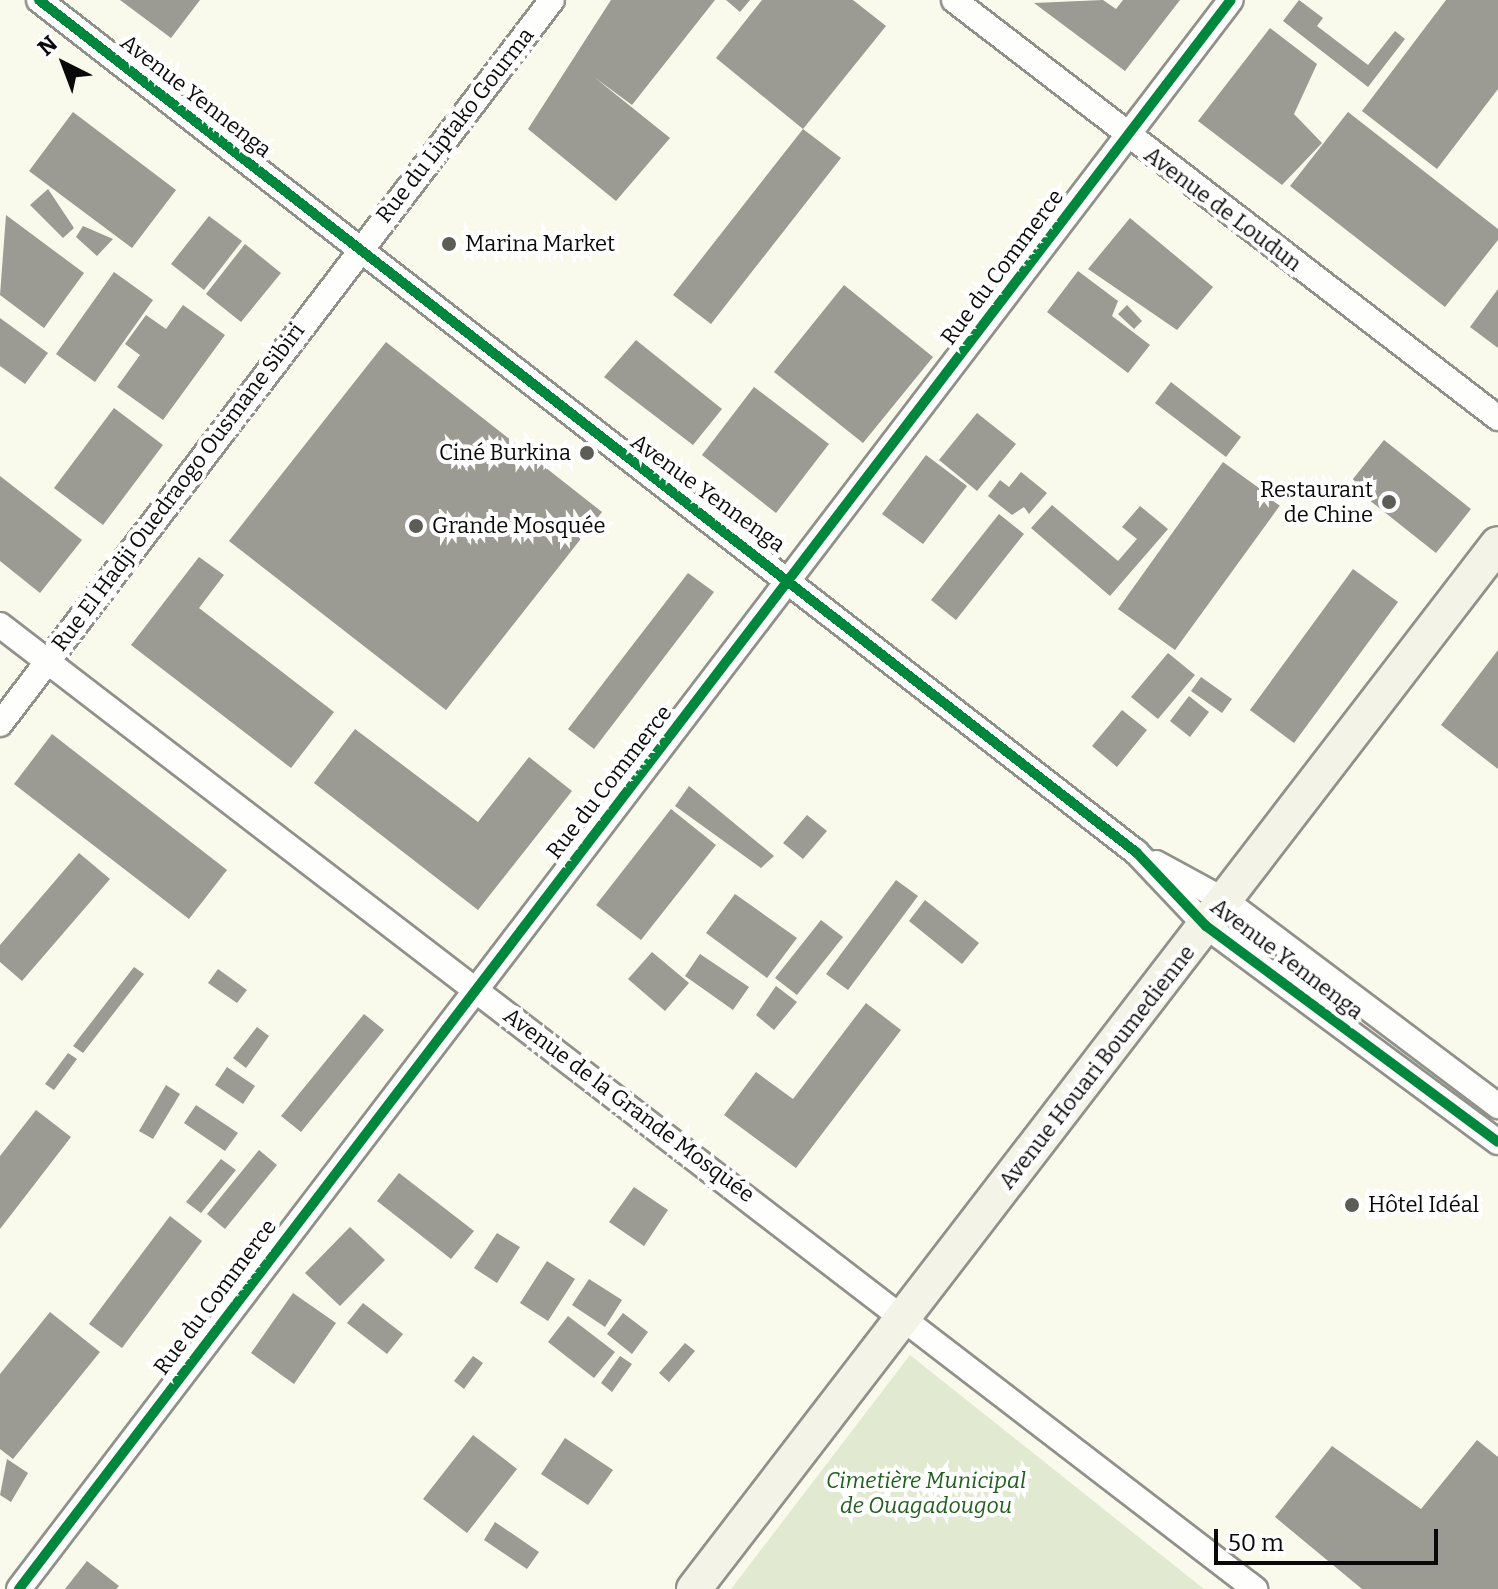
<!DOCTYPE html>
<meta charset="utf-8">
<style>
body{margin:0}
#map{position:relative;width:1498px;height:1589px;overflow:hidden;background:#f9f9ec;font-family:Bitter,serif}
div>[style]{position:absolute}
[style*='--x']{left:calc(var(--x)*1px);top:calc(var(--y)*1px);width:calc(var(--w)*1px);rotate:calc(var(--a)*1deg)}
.cemetery>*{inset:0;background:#e1ead0}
.building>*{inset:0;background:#9b9a93}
.roads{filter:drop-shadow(2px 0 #91918b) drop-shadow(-2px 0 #91918b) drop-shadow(0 2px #91918b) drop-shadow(0 -2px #91918b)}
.street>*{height:24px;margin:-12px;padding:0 12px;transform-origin:12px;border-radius:12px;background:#fefefc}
.secondary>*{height:34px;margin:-17px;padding:0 17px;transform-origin:17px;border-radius:17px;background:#f3f4e7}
.cycleway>*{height:10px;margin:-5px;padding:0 5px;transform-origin:5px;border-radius:5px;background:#00873e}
.dots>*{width:22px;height:22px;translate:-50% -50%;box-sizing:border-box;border:4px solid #fff;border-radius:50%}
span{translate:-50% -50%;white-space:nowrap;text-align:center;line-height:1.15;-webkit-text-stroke:8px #fff;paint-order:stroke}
.street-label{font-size:22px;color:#090909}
.poi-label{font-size:22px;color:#090909}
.left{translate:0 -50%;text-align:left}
.right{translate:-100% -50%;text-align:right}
.park-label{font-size:22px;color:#205f1c;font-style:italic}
.north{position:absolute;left:24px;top:24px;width:80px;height:80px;-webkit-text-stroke:6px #fff;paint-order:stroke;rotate:318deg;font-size:22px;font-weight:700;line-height:32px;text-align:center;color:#090909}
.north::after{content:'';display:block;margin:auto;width:28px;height:36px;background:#090909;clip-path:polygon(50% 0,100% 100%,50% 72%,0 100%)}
.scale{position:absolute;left:1214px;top:1529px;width:224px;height:36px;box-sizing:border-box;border:4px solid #090909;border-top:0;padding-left:10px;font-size:24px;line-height:28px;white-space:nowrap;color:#090909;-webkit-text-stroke:6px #fff;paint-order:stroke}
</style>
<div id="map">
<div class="cemetery">
<i style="clip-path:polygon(910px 1355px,1204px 1589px,731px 1589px)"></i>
</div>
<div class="building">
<i style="clip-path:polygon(120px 0,200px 0,171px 38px)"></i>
<i style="clip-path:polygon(611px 0,715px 0,632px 105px,594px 77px,670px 138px,616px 201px,528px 129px)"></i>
<i style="clip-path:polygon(726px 0,750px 0,740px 12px)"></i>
<i style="clip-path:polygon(762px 0,853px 0,886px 26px,803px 129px,716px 58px)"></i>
<i style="clip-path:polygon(1103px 0,1116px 9px,1123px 0,1180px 0,1125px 71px,1034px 3px)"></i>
<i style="clip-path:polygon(1299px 0,1323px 18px,1317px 26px,1368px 65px,1395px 31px,1405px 39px,1368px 87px,1283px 21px)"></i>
<i style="clip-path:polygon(1446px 0,1498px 0,1498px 89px,1437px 169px,1362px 111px)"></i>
<i style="clip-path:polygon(1270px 28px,1317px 64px,1294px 114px,1322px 143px,1282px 185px,1198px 121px)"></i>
<i style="clip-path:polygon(73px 112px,176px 190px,132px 248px,29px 171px)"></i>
<i style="clip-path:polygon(1348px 112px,1498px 229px,1498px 240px,1445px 307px,1290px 186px)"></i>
<i style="clip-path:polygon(803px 129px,841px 158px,711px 324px,673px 295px)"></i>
<i style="clip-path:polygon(48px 189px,74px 228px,63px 238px,30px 205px)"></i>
<i style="clip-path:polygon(6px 215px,84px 273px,44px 328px,0 295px)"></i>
<i style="clip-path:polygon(209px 216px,242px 241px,204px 290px,171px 264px)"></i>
<i style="clip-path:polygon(1130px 218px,1213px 287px,1177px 330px,1088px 269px)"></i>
<i style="clip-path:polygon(83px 226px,113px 239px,97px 256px,76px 237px)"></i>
<i style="clip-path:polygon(245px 244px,281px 273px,241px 322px,206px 294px)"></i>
<i style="clip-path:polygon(1078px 271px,1118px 301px,1112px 316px,1150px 345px,1128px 373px,1047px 312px)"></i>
<i style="clip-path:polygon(114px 272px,153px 300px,95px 382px,56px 354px)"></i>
<i style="clip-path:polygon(844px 285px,933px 357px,863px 443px,774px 372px)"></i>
<i style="clip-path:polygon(1498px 289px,1498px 348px,1470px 327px)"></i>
<i style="clip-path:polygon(183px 305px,225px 335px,163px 420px,117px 387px,140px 355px,125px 344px,146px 315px,166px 329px)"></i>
<i style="clip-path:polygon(1127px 305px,1142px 321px,1134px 329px,1118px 314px)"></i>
<i style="clip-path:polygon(0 318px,48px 353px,25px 384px,0 366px)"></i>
<i style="clip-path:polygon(636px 340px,722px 409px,693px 445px,604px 377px)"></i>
<i style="clip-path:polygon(386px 342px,602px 512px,446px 710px,229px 541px)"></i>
<i style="clip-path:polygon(1171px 382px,1241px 437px,1226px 457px,1155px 403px)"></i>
<i style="clip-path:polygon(754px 387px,829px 444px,776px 513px,702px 455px)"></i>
<i style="clip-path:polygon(114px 408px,163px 445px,103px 525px,54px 488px)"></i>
<i style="clip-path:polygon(977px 413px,1016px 444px,977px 491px,939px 460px)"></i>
<i style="clip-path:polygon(1384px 440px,1471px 509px,1436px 553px,1349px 484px)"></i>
<i style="clip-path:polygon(926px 455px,967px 486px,923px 544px,882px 514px)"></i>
<i style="clip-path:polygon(1223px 462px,1281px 504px,1175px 650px,1118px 609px)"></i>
<i style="clip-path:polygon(1021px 472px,1047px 493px,1029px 514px,1024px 507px,1012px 515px,988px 496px,1000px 480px,1009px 487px)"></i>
<i style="clip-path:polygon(0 476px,82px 540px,40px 593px,0 561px)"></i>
<i style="clip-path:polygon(1052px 505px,1118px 561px,1137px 539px,1122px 527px,1140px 506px,1168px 529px,1110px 596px,1031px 528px)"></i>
<i style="clip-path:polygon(999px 514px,1024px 534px,956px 620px,931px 600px)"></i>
<i style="clip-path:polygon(199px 557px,224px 575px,199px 608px,334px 712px,291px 768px,131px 645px)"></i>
<i style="clip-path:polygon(1353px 569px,1398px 602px,1294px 743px,1250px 710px)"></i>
<i style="clip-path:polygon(688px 573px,714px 592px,594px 749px,568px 729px)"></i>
<i style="clip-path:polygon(1498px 650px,1498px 769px,1441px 725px)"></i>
<i style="clip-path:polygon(1168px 653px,1195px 675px,1158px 719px,1131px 697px)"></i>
<i style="clip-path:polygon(1201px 677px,1232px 699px,1222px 713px,1191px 691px)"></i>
<i style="clip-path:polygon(1189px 696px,1209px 712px,1190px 737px,1170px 721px)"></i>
<i style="clip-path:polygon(1122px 710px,1147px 730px,1117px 767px,1092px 746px)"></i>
<i style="clip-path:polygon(355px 729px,478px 822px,529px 757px,572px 791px,478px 910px,314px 783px)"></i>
<i style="clip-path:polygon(52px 734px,227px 870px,189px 919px,14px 784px)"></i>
<i style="clip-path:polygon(689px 786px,774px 856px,761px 868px,675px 806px)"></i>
<i style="clip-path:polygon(671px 809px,716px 845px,641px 940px,596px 905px)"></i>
<i style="clip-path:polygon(807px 815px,827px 831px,803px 859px,783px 843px)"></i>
<i style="clip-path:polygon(79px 853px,110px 879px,22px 981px,0 962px,0 945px)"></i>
<i style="clip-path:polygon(896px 880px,918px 896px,848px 990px,826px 974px)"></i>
<i style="clip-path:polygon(735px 894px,797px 938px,767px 978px,706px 933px)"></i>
<i style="clip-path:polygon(925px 900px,979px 943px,962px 964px,909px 921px)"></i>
<i style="clip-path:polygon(821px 920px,843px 937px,797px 995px,775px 978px)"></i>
<i style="clip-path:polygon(652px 952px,689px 983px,665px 1011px,628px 979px)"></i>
<i style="clip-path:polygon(700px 954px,749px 987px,733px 1010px,685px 976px)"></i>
<i style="clip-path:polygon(134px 967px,144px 974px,83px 1053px,73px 1046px)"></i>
<i style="clip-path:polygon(218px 969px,247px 990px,237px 1003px,208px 983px)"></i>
<i style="clip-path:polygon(776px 986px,797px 1002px,774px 1030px,756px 1015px)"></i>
<i style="clip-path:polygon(866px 1003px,901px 1030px,796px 1168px,724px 1115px,756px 1072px,793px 1099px)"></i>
<i style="clip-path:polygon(364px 1014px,384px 1030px,301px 1132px,281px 1116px)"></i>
<i style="clip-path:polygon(257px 1027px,269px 1036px,246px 1068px,233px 1058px)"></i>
<i style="clip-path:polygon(68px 1053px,77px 1059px,54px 1090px,45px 1084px)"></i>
<i style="clip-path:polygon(227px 1067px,255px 1086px,243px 1104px,215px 1085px)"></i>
<i style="clip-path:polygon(166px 1085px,180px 1094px,153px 1139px,139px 1131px)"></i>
<i style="clip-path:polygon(196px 1105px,238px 1133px,225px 1151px,184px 1123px)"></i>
<i style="clip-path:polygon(36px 1110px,71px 1137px,0 1229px,0 1156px)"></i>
<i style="clip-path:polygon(259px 1150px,277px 1165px,225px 1229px,207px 1214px)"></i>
<i style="clip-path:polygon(221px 1159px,236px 1170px,201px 1213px,186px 1202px)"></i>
<i style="clip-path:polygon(399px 1173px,474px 1231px,451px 1259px,377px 1201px)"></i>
<i style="clip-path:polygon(634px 1187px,668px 1210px,644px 1246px,609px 1222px)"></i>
<i style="clip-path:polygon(170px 1216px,202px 1241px,122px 1348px,89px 1324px)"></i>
<i style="clip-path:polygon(350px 1227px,385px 1260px,340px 1306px,305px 1273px)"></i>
<i style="clip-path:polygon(497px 1233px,520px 1247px,497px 1283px,474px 1268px)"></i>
<i style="clip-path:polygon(547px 1261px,575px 1279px,548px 1321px,520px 1303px)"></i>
<i style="clip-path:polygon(589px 1279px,622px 1300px,605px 1327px,572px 1305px)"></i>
<i style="clip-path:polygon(293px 1293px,336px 1323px,294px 1384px,251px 1353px)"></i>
<i style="clip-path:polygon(363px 1303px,403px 1334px,387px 1354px,347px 1323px)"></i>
<i style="clip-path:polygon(50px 1312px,100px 1352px,13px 1459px,0 1449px,0 1374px)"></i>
<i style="clip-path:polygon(623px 1313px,648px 1332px,632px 1354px,607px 1334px)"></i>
<i style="clip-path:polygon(568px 1316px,615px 1352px,594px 1378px,548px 1342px)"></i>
<i style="clip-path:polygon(685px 1343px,695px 1351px,669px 1382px,659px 1373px)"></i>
<i style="clip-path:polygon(473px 1356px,483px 1363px,464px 1389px,454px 1381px)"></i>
<i style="clip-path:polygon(620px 1356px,632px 1364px,612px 1392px,601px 1383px)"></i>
<i style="clip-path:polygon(473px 1435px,517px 1469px,467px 1533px,423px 1499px)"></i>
<i style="clip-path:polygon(565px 1438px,613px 1470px,588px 1505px,541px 1474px)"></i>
<i style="clip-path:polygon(1477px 1440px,1498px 1457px,1498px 1589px,1362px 1589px,1275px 1517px,1332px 1446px,1421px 1509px)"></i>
<i style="clip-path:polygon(7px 1459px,28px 1473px,11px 1502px,0 1495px)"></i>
<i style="clip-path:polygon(495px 1522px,539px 1552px,527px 1569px,484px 1540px)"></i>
<i style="clip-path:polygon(87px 1561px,119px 1586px,116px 1589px,65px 1589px)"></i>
</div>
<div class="roads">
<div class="street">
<i style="--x:39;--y:0;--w:1389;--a:37.84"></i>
<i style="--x:1136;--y:852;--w:102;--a:46.6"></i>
<i style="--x:1206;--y:926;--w:363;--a:36.5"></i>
<i style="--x:954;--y:0;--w:686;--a:37.54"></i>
<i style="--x:0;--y:625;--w:1583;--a:37.53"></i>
<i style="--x:0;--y:724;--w:910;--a:-52.68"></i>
<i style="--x:1156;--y:863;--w:80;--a:28.5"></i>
<i style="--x:1226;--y:901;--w:341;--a:37"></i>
<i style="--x:19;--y:1589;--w:1998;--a:-52.67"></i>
</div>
<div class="secondary">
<i style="--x:694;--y:1589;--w:1318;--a:-52.43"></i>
</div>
</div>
<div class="cycleway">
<i style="--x:39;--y:0;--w:1389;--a:37.84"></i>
<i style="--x:1136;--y:852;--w:102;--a:46.6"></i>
<i style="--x:1206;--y:926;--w:363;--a:36.5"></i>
<i style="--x:19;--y:1589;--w:1998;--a:-52.67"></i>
</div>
<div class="dots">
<i style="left:449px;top:244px;background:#5d5d58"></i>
<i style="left:587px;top:453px;background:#5d5d58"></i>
<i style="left:1389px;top:502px;background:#5d5d58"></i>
<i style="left:416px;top:526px;background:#5d5d58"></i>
<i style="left:1352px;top:1205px;background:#5d5d58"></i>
</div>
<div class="street-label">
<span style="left:196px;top:96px;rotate:38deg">Avenue Yennenga</span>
<span style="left:455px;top:125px;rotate:-52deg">Rue du Liptako Gourma</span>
<span style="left:1223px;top:209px;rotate:37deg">Avenue de Loudun</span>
<span style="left:1002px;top:267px;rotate:-53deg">Rue du Commerce</span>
<span style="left:178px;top:487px;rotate:-53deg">Rue El Hadji Ouedraogo Ousmane Sibiri</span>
<span style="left:708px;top:493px;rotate:36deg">Avenue Yennenga</span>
<span style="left:609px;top:782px;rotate:-52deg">Rue du Commerce</span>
<span style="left:1287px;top:959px;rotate:37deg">Avenue Yennenga</span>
<span style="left:1097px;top:1067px;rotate:-52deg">Avenue Houari Boumedienne</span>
<span style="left:629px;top:1105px;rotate:37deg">Avenue de la Grande Mosquée</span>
<span style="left:215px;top:1297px;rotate:-53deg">Rue du Commerce</span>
</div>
<div class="poi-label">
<span class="left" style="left:465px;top:244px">Marina Market</span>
<span class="right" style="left:571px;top:453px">Ciné Burkina</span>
<span class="right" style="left:1373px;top:502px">Restaurant<br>de Chine</span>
<span class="left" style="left:432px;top:526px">Grande Mosquée</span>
<span class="left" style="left:1368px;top:1205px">Hôtel Idéal</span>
</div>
<div class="park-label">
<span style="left:926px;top:1493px">Cimetière Municipal<br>de Ouagadougou</span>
</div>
<div class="north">N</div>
<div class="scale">50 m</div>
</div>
